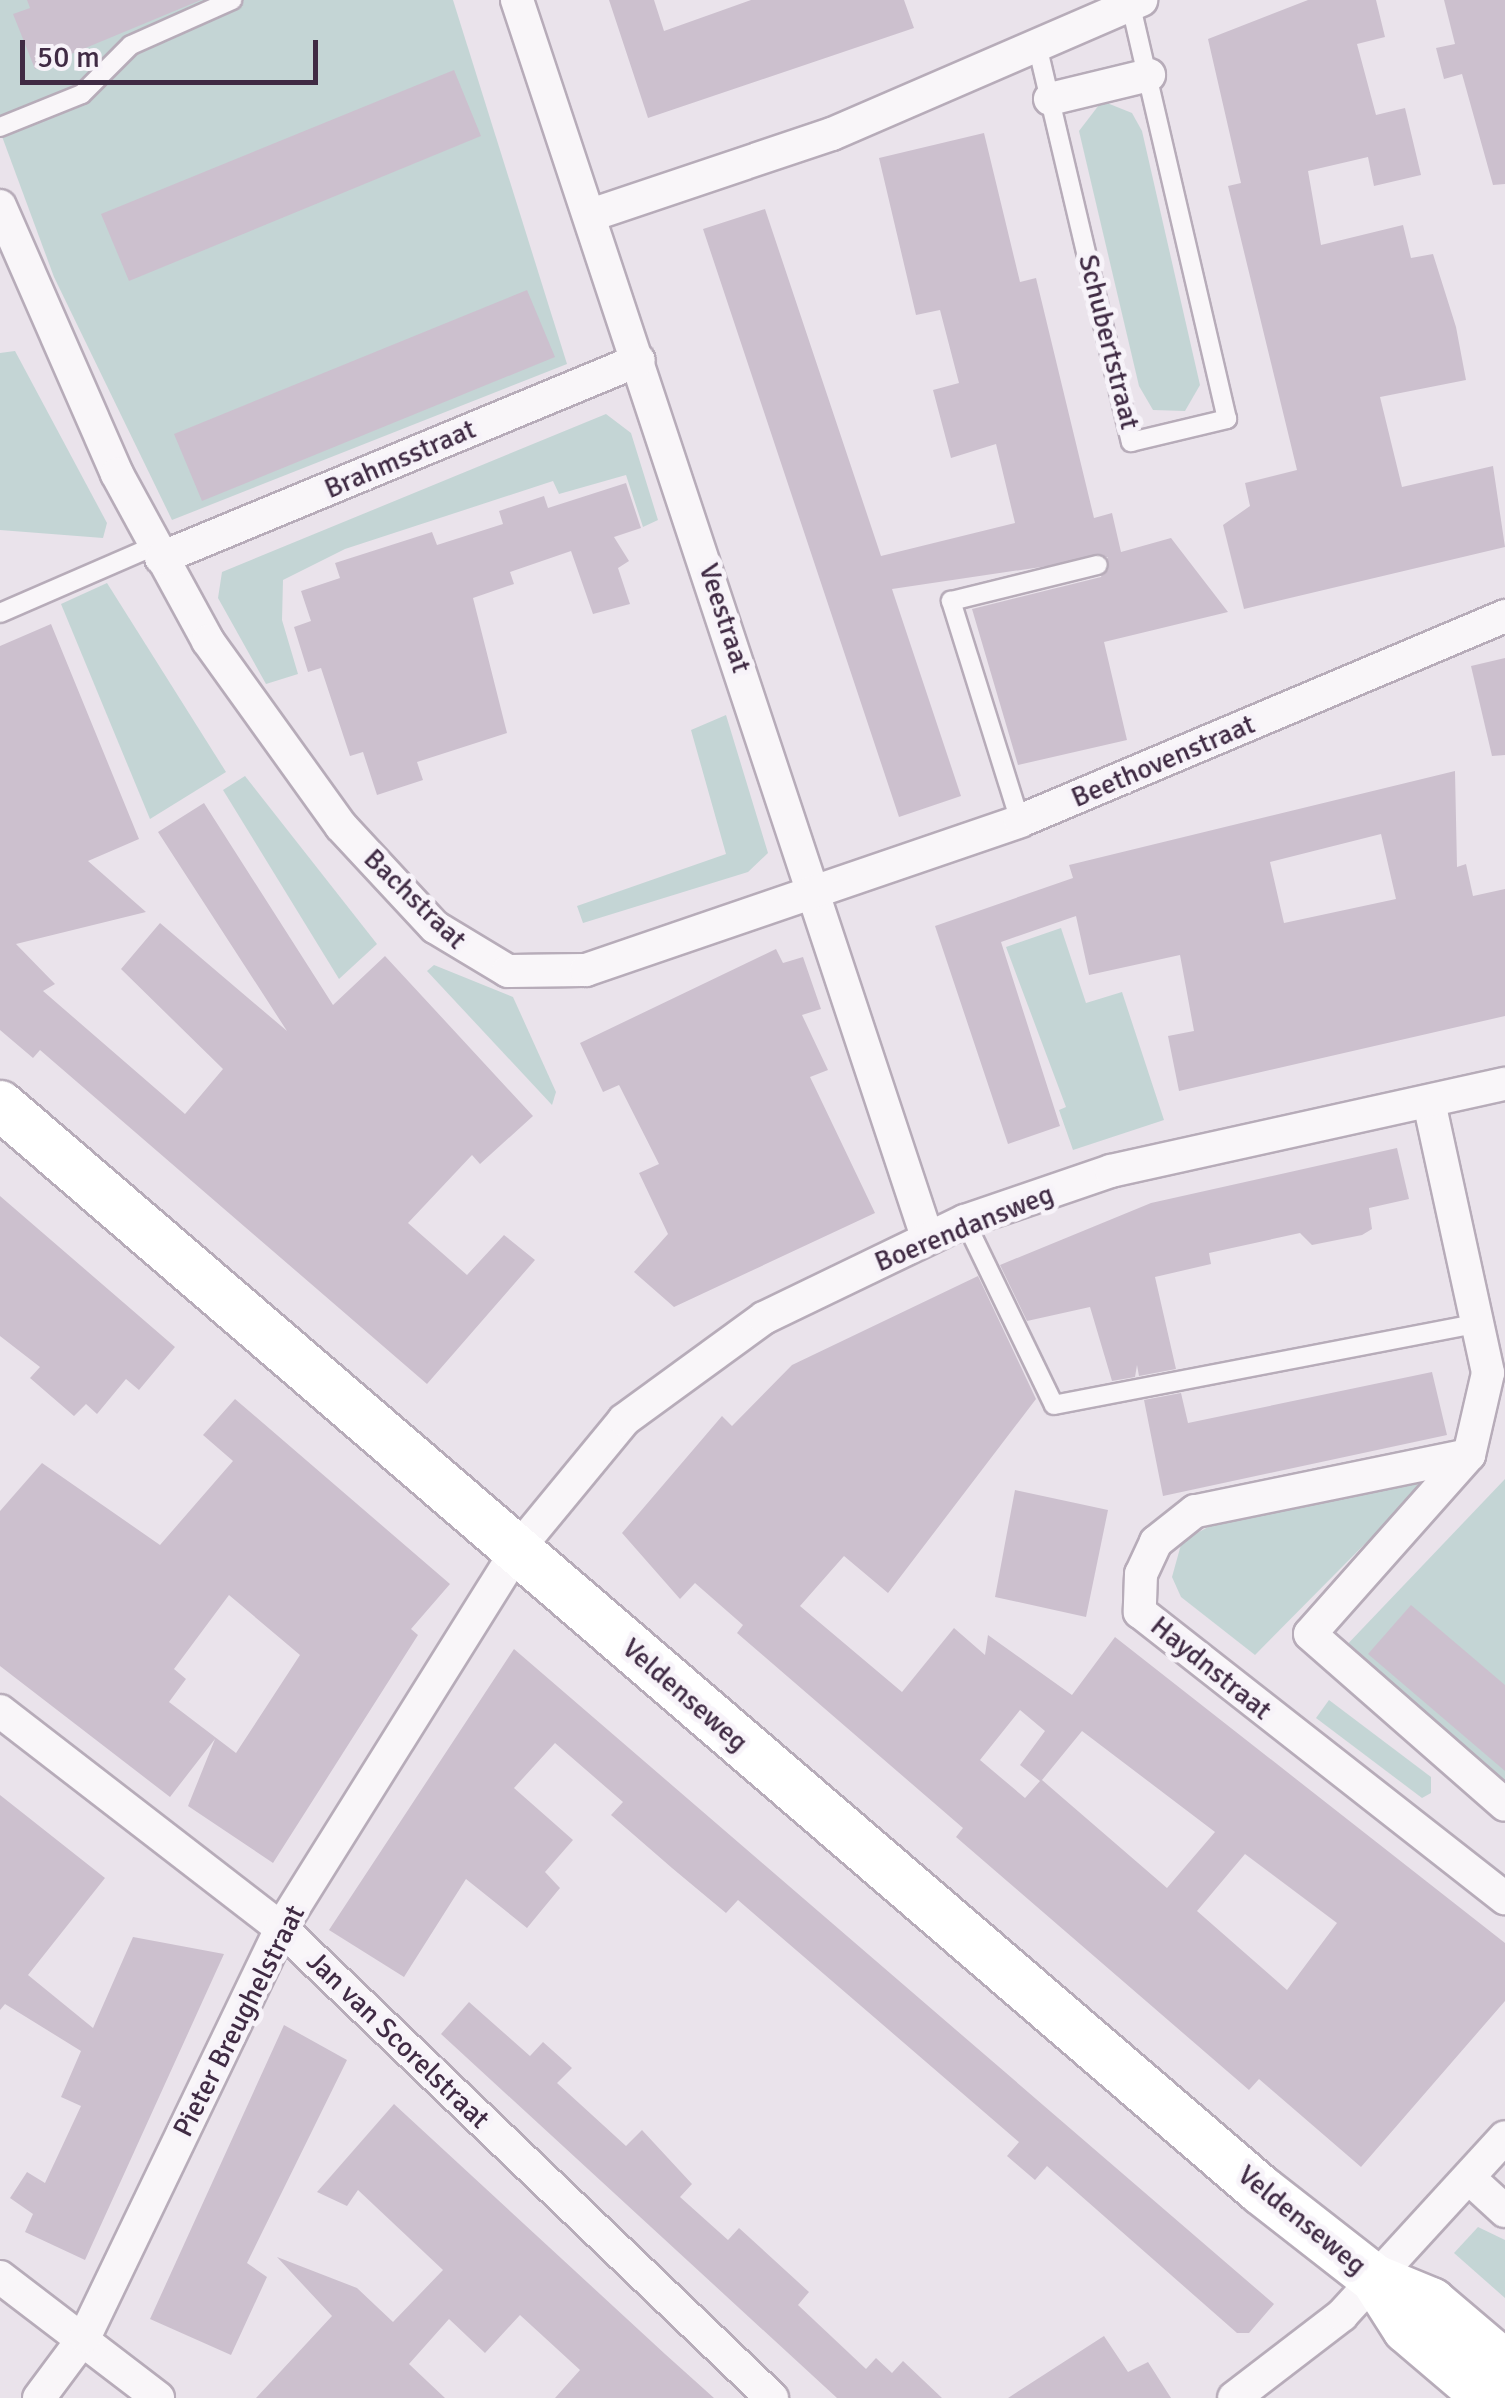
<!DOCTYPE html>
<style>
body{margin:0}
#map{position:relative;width:1505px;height:2398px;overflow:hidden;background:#eae3eb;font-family:Signika,sans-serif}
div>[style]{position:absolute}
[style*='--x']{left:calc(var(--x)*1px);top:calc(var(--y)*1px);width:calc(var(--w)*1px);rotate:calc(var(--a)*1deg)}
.green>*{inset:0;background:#c4d5d5}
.building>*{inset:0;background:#ccc0ce}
.roads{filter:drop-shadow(2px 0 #b7acb9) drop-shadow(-2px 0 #b7acb9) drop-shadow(0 2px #b7acb9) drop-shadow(0 -2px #b7acb9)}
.lane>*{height:18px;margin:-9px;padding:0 9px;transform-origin:9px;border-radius:9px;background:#f9f6f9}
.street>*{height:32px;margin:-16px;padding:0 16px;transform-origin:16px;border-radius:16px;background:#f9f6f9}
.secondary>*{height:48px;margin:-24px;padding:0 24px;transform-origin:24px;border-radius:24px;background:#fff}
span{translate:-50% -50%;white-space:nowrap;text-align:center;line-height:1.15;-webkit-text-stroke:10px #f7f3f9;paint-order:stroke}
.street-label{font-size:28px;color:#402b44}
.scale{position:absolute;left:20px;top:40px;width:298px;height:45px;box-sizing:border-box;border:5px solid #402b44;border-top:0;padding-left:12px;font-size:30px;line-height:35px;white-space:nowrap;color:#402b44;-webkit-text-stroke:8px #f7f3f9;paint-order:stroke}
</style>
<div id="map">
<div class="green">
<i style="clip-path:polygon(0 0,453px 0,567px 364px,172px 520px,54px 277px,0 131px)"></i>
<i style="clip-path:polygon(1102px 101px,1132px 113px,1142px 131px,1200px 385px,1185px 411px,1153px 410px,1139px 386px,1079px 131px)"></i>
<i style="clip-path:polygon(15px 351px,107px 523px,103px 538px,0 530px,0 353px)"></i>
<i style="clip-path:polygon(606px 414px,631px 433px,658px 520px,643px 527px,626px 475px,559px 494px,553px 481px,345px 549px,283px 580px,282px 620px,298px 674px,266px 684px,218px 598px,222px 572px)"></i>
<i style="clip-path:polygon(107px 583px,226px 772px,150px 819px,61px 604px)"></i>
<i style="clip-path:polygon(726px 715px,768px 853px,748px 872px,583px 923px,577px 906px,726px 854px,691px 730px)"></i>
<i style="clip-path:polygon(245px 776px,377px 944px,339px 979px,223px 790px)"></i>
<i style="clip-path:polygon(1061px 928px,1086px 1003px,1122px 992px,1164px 1120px,1073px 1150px,1059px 1110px,1066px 1107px,1006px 947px)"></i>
<i style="clip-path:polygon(434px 965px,513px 997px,556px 1092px,552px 1105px,427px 971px)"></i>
<i style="clip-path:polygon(1433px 1475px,1255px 1655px,1181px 1597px,1172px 1577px,1182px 1541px,1212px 1525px)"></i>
<i style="clip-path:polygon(1505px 1479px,1505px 1784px,1342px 1650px)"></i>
<i style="clip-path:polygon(1329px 1700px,1431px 1777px,1431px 1793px,1422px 1798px,1316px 1718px)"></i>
<i style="clip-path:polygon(1478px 2227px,1505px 2240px,1505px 2298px,1454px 2253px)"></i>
</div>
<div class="building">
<i style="clip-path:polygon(27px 0,201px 0,35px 69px,13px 14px,30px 8px)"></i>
<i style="clip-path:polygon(609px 0,654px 0,664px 31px,751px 0,904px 0,914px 28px,648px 118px)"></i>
<i style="clip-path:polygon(1308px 0,1376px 0,1385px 37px,1357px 44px,1376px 115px,1405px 108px,1421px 175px,1374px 186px,1368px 157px,1308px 171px,1321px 245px,1403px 225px,1411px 258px,1433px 254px,1456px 327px,1466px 380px,1380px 397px,1402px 487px,1493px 466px,1505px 547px,1244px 609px,1223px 525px,1250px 506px,1245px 483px,1297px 470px,1228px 186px,1241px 183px,1208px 39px)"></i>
<i style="clip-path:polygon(1444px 0,1505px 0,1505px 184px,1493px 185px,1462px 74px,1444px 79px,1436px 48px,1455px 44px)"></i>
<i style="clip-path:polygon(454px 70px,481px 136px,129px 281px,101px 214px)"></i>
<i style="clip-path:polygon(984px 133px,1020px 282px,1036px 278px,1094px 518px,1112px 513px,1121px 552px,1171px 538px,1228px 612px,1104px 642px,1127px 740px,1018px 765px,972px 609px,1101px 577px,1108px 557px,892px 589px,961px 796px,899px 817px,703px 229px,765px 209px,881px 556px,1015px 523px,996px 444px,951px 458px,933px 390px,959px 383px,940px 310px,916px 315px,879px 158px)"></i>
<i style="clip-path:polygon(527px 290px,555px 357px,202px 501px,174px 434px)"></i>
<i style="clip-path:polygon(626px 483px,641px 528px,614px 537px,629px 561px,618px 568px,630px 604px,593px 614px,571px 551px,510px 572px,514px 584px,473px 598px,507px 733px,417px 762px,423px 780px,377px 795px,363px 752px,350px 756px,321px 668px,308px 672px,294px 627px,311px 621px,301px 591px,340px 578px,335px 563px,432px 532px,437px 545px,503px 524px,499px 511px,544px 496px,548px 508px)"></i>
<i style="clip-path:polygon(51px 624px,139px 839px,88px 861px,146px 912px,16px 944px,55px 984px,43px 991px,185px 1114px,223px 1069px,121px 969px,160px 923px,287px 1031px,158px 832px,204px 803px,333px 1005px,385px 956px,533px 1116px,480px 1164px,472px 1155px,408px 1223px,467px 1275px,504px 1235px,535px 1260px,427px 1384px,40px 1050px,33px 1058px,0 1030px,0 646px)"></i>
<i style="clip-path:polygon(1505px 658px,1505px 755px,1492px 756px,1471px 666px)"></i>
<i style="clip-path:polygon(evenodd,1455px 771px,1457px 867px,1466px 864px,1473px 896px,1505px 889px,1505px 1016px,1179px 1091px,1168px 1036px,1194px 1031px,1180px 955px,1089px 975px,1076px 916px,1001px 942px,1060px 1126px,1008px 1144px,935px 926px,1073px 878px,1069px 865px,1455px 771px,1381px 834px,1396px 899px,1284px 923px,1270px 862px,1381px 834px)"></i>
<i style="clip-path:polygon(776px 949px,783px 963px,803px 957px,821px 1009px,802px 1015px,828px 1070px,810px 1077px,875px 1213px,674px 1307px,634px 1272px,668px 1234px,639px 1173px,659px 1164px,619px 1085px,603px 1092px,580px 1043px)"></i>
<i style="clip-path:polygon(1397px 1148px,1409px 1199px,1369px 1208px,1372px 1229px,1362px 1235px,1312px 1245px,1300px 1233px,1209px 1253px,1211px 1264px,1155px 1277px,1176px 1369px,1139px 1376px,1137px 1365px,1135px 1377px,1112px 1381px,1090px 1307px,1027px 1321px,1000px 1265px,1151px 1203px)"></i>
<i style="clip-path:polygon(0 1196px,175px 1347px,139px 1390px,126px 1379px,97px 1414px,86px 1404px,74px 1416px,30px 1378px,40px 1367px,0 1336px)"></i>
<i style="clip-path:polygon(evenodd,978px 1276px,1036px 1399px,888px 1593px,844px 1556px,800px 1606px,902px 1692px,954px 1628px,985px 1655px,988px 1635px,1072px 1695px,1115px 1637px,1505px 1943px,1505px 2001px,1361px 2167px,1259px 2079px,1249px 2090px,956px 1837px,963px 1828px,737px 1633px,743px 1625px,695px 1583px,680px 1599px,622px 1533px,722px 1416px,732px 1426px,792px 1365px,978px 1276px,1020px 1710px,1045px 1731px,1020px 1765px,1040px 1781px,1025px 1798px,980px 1760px,1020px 1710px,978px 1276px,1082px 1731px,1215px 1832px,1167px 1888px,1042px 1780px,1082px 1731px,978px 1276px,1245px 1854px,1337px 1923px,1287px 1990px,1197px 1911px,1245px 1854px)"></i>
<i style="clip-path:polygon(1432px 1372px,1447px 1435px,1163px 1496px,1144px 1400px,1181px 1393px,1188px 1423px)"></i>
<i style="clip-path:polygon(evenodd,235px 1399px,450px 1584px,411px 1629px,418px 1635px,273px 1863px,188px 1806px,215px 1739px,170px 1797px,0 1666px,0 1511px,42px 1463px,160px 1545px,233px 1461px,203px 1435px,235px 1399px,229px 1595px,300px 1655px,236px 1753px,169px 1702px,186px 1679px,174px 1669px,229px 1595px)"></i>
<i style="clip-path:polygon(1015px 1490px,1108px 1510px,1086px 1617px,995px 1597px)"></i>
<i style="clip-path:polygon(1411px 1605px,1505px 1685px,1505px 1771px,1368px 1654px)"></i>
<i style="clip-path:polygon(514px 1649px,1274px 2304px,1249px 2333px,1237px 2333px,1047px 2166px,1035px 2180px,1007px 2156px,1019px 2142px,738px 1900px,726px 1913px,672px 1868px,611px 1815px,623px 1802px,555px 1743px,514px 1788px,573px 1840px,545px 1872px,560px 1888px,527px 1928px,466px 1879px,404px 1977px,329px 1930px)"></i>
<i style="clip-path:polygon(0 1795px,105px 1878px,28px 1975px,93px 2028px,133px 1937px,224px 1954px,85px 2260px,25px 2232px,33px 2214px,10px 2198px,27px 2172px,45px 2183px,81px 2106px,61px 2097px,81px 2051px,5px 2004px,0 2010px)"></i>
<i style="clip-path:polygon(469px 2002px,530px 2056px,543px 2042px,572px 2068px,557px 2083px,626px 2146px,642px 2130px,692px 2184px,680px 2197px,728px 2240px,739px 2228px,809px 2292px,798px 2305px,866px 2369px,876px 2358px,892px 2373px,903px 2361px,942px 2398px,837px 2398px,441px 2034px)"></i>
<i style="clip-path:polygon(284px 2025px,347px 2060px,247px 2263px,267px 2277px,231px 2355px,150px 2319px)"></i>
<i style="clip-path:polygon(394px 2104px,665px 2354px,714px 2398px,555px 2398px,580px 2370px,520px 2315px,485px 2353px,449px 2319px,409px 2364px,445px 2398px,256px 2398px,332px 2316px,277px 2257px,357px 2288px,393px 2322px,443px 2270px,358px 2190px,347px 2206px,317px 2192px)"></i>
<i style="clip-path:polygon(1104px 2336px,1128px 2372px,1148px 2362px,1171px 2398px,1008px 2398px)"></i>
</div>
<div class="roads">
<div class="lane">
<i style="--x:1037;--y:45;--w:408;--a:76.7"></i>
<i style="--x:1131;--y:442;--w:99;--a:-13.5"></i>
<i style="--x:1227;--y:419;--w:425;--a:-103.1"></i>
<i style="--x:0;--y:127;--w:88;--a:-21.9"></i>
<i style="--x:82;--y:94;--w:69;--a:-45"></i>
<i style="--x:131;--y:45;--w:111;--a:-24"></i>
<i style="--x:0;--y:613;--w:168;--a:-23.5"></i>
<i style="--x:1020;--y:821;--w:231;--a:-107.4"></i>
<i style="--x:951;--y:601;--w:151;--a:-13.8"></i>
<i style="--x:965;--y:1221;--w:204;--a:64.2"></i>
<i style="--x:1054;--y:1405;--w:432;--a:-10.9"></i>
</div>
<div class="street">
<i style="--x:517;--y:0;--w:1303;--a:71.66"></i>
<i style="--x:1050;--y:99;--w:102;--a:-13.6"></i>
<i style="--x:0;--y:206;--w:292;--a:66.4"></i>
<i style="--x:117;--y:474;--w:190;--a:61.4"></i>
<i style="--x:208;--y:641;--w:228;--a:54.3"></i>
<i style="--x:341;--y:826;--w:138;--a:47.1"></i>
<i style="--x:435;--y:927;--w:85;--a:31.1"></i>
<i style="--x:508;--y:971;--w:78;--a:-0.7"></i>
<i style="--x:586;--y:970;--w:459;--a:-18.9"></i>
<i style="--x:1020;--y:821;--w:527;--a:-22.91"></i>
<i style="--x:591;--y:215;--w:254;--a:-18.6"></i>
<i style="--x:832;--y:134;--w:337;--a:-23.4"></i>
<i style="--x:161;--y:558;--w:517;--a:-22.5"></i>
<i style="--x:1429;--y:1102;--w:277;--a:77.7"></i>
<i style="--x:1488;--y:1373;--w:84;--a:103"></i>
<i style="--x:1469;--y:1455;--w:239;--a:131.6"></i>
<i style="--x:1310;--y:1634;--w:259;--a:41.2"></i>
<i style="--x:1469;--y:1455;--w:280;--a:168.4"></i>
<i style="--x:1195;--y:1511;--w:50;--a:141.5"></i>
<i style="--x:1156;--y:1542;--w:35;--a:115"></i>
<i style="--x:1141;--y:1574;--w:38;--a:92"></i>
<i style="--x:1140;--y:1612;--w:464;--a:38.1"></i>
<i style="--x:0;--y:1711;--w:355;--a:37.7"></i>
<i style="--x:281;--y:1928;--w:680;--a:43.75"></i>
<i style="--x:1469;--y:2178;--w:49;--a:42.5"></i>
<i style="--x:0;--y:2277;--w:199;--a:37.4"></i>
<i style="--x:39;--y:2398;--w:77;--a:-53.4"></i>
<i style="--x:85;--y:2336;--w:453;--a:-64.3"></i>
<i style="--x:281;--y:1928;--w:446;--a:-58"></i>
<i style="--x:517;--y:1550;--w:168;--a:-50.5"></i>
<i style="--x:624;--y:1420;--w:173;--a:-36.1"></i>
<i style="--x:764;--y:1318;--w:223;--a:-25.8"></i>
<i style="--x:965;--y:1221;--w:154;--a:-18.9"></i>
<i style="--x:1111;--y:1171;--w:403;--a:-12.5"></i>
<i style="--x:1234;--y:2398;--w:136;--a:-37.5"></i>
<i style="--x:1342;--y:2315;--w:241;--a:-47.5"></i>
</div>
<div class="secondary">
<i style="--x:0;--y:1105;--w:1664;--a:40.71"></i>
<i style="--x:1261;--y:2190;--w:145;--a:38"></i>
<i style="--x:1375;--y:2279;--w:61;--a:22.3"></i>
<i style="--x:1431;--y:2302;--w:97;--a:40.4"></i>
<i style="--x:1375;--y:2279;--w:59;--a:57.4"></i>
<i style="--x:1407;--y:2329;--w:106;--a:40.4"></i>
</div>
</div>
<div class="street-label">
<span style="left:1109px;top:342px;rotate:76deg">Schubertstraat</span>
<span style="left:400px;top:459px;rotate:-23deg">Brahmsstraat</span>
<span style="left:725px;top:618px;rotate:72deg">Veestraat</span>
<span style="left:1163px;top:761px;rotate:-23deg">Beethovenstraat</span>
<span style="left:415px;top:899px;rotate:44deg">Bachstraat</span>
<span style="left:964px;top:1228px;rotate:-22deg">Boerendansweg</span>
<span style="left:1211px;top:1668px;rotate:39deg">Haydnstraat</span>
<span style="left:685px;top:1695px;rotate:41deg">Veldenseweg</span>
<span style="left:239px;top:2021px;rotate:-63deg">Pieter Breughelstraat</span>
<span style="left:398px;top:2040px;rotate:44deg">Jan van Scorelstraat</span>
<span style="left:1302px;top:2220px;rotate:39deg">Veldenseweg</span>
</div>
<div class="scale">50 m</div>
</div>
